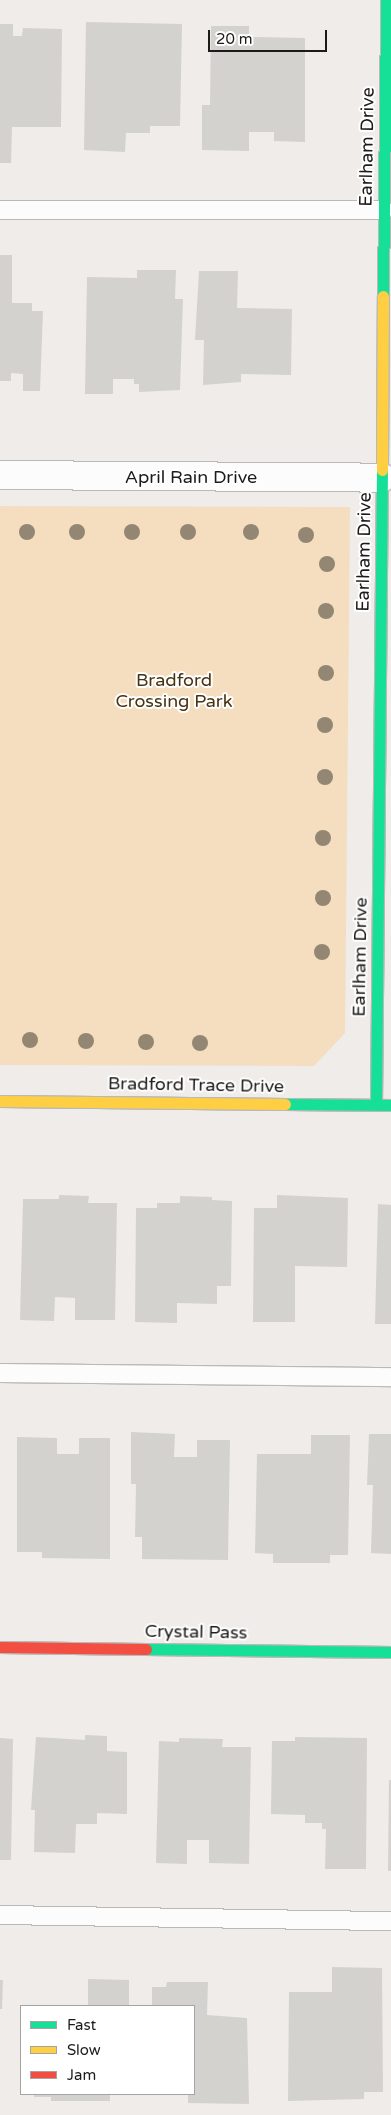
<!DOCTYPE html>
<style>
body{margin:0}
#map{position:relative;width:391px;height:2115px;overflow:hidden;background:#efece9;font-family:"Varela Round",sans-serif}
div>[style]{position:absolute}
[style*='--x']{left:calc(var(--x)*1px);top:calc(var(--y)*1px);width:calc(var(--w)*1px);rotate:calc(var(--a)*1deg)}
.green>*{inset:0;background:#f4debf}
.building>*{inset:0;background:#d4d2cf}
.roads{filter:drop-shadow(1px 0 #bbb9b7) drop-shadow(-1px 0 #bbb9b7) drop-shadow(0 1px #bbb9b7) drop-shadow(0 -1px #bbb9b7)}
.lane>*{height:18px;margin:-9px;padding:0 9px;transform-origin:9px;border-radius:9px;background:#fdfcfc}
.street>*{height:28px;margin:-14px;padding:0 14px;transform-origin:14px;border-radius:14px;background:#fdfcfc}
.fast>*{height:11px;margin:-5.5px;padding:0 5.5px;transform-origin:5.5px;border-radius:5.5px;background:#16e098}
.slow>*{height:11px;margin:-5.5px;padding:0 5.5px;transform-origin:5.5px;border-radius:5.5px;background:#ffcf43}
.jam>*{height:11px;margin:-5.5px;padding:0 5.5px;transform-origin:5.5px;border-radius:5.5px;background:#f24e42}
.trees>*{width:16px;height:16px;margin:-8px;border-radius:50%;background:#938672}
span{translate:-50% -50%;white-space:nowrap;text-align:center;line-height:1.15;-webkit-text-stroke:4px #fff;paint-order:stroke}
.street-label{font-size:18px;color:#1d1b19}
.park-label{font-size:18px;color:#473311}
.legend{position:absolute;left:20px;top:2005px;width:175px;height:90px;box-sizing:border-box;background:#fff;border:1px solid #a5a4a3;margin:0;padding:6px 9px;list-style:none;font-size:15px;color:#1d1b19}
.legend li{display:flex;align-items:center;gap:10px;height:25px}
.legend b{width:25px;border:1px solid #a5a4a3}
.scale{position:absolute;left:208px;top:30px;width:119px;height:22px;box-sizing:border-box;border:2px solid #1d1b19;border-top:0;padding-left:6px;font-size:15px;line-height:18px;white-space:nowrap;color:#1d1b19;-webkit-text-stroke:4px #fff;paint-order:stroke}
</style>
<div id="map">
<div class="green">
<i style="clip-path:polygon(0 506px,350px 507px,345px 1033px,314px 1066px,0 1065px)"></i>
</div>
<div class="building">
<i style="clip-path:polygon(86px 22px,182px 24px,180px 126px,150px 126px,150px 133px,126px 133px,125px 152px,84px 150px)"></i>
<i style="clip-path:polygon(0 24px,13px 24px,13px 36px,22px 36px,23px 28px,62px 29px,61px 127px,12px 127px,11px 163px,0 163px)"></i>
<i style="clip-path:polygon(211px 26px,249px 26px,249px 37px,305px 38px,305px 142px,274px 141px,274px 132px,249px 132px,249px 151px,202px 150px,202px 105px,210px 105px)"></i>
<i style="clip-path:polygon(0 255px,12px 255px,12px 303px,32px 303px,32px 311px,43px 311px,40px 391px,23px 391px,23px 374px,11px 373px,11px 381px,0 381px)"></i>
<i style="clip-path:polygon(137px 270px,176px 270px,175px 299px,183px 299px,180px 390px,139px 392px,139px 384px,134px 384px,134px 379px,113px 379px,113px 394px,85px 394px,87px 277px,137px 278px)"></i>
<i style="clip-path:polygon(199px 271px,238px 271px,237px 308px,292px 309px,291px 375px,241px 374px,241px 382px,203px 385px,204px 340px,195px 340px)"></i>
<i style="clip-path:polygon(59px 1195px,89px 1196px,88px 1203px,117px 1203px,115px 1320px,75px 1320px,75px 1298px,55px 1297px,54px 1321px,20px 1320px,23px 1199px,59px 1199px)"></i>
<i style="clip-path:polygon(277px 1195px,348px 1198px,347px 1267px,295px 1266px,295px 1322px,253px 1322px,254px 1208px,277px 1208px)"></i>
<i style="clip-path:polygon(180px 1196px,212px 1197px,212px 1200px,232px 1201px,231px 1286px,217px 1286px,217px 1304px,177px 1303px,177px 1323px,135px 1322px,136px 1208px,157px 1208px,157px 1203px,180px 1203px)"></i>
<i style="clip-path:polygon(378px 1204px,391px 1205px,391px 1324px,375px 1324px)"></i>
<i style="clip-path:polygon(131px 1432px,175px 1434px,174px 1457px,197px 1457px,197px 1440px,230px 1440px,228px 1560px,142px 1559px,142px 1537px,135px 1537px,136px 1484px,131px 1484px)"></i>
<i style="clip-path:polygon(369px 1434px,391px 1434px,391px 1554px,371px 1553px,373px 1485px,367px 1485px)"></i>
<i style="clip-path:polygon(311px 1435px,350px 1435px,348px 1555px,330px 1555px,330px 1563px,273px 1563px,273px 1554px,255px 1553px,257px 1454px,311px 1454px)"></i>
<i style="clip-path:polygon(17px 1437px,57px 1438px,57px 1454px,79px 1454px,79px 1438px,110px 1438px,110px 1559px,42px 1558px,42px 1552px,17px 1552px)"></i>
<i style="clip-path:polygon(85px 1735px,107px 1736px,107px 1751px,127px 1752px,127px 1814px,97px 1813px,97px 1824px,76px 1824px,75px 1853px,34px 1852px,35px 1810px,31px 1810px,36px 1737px,85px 1740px)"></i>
<i style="clip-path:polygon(295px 1737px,367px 1738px,366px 1869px,325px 1869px,326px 1829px,322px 1829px,322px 1823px,305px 1823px,305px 1815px,271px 1814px,272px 1741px,295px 1741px)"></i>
<i style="clip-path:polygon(0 1738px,13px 1739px,11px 1860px,0 1860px)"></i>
<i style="clip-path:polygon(179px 1738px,223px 1739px,222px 1747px,251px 1747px,249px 1864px,209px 1863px,209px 1840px,187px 1840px,187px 1864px,156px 1863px,159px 1741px,179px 1742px)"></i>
<i style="clip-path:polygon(389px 1780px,391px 1780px,391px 1871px,388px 1871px)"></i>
<i style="clip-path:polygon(332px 1967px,382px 1968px,383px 2092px,364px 2092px,364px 2099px,288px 2101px,289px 1992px,332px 1992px)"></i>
<i style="clip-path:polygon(88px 1979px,129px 1980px,129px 2006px,88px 2006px)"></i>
<i style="clip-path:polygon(0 1980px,3px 1980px,2px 2009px,0 2009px)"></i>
<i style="clip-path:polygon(167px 1982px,208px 1982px,207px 2015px,247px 2018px,249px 2104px,188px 2103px,188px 2094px,194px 2094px,194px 2006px,152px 2006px,152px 1987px,166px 1987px)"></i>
<i style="clip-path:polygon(34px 2094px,110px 2094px,110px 2101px,51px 2101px,51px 2097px,34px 2097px)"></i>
</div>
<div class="roads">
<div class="lane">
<i style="--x:0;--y:210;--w:384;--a:0"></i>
<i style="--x:0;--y:1373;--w:391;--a:0.6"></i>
<i style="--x:0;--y:1915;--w:391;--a:0.9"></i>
</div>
<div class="street">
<i style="--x:0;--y:475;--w:382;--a:0.4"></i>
</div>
<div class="fast">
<i style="--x:383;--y:296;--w:296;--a:-89.4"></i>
<i style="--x:285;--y:1104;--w:106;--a:0.5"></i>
<i style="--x:376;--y:1105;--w:635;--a:-89.46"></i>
<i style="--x:146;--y:1649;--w:245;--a:0.7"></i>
</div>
<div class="slow">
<i style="--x:382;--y:470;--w:174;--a:-89.7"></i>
<i style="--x:0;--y:1101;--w:285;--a:0.6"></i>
</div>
<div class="jam">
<i style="--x:0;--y:1647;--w:146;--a:0.8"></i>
</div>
</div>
<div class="trees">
<i style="left:27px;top:532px"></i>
<i style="left:77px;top:532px"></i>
<i style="left:132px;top:532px"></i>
<i style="left:188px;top:532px"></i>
<i style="left:251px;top:532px"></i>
<i style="left:306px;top:535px"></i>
<i style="left:327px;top:564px"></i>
<i style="left:326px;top:611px"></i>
<i style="left:326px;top:673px"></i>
<i style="left:325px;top:725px"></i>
<i style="left:325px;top:777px"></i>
<i style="left:323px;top:838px"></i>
<i style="left:323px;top:898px"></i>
<i style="left:322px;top:952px"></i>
<i style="left:30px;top:1040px"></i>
<i style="left:86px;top:1041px"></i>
<i style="left:146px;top:1042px"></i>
<i style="left:200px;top:1043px"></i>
</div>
<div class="street-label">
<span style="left:367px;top:147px;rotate:-89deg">Earlham Drive</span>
<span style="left:191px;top:477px">April Rain Drive</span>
<span style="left:364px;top:552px;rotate:-89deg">Earlham Drive</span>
<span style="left:360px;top:957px;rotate:-89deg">Earlham Drive</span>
<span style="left:196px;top:1085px;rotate:1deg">Bradford Trace Drive</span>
<span style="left:196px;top:1632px;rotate:1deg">Crystal Pass</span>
</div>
<div class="park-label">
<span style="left:174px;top:691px">Bradford<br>Crossing Park</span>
</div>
<ul class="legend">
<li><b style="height:6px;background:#16e098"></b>Fast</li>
<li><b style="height:6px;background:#ffcf43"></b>Slow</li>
<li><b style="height:6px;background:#f24e42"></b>Jam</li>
</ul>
<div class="scale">20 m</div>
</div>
